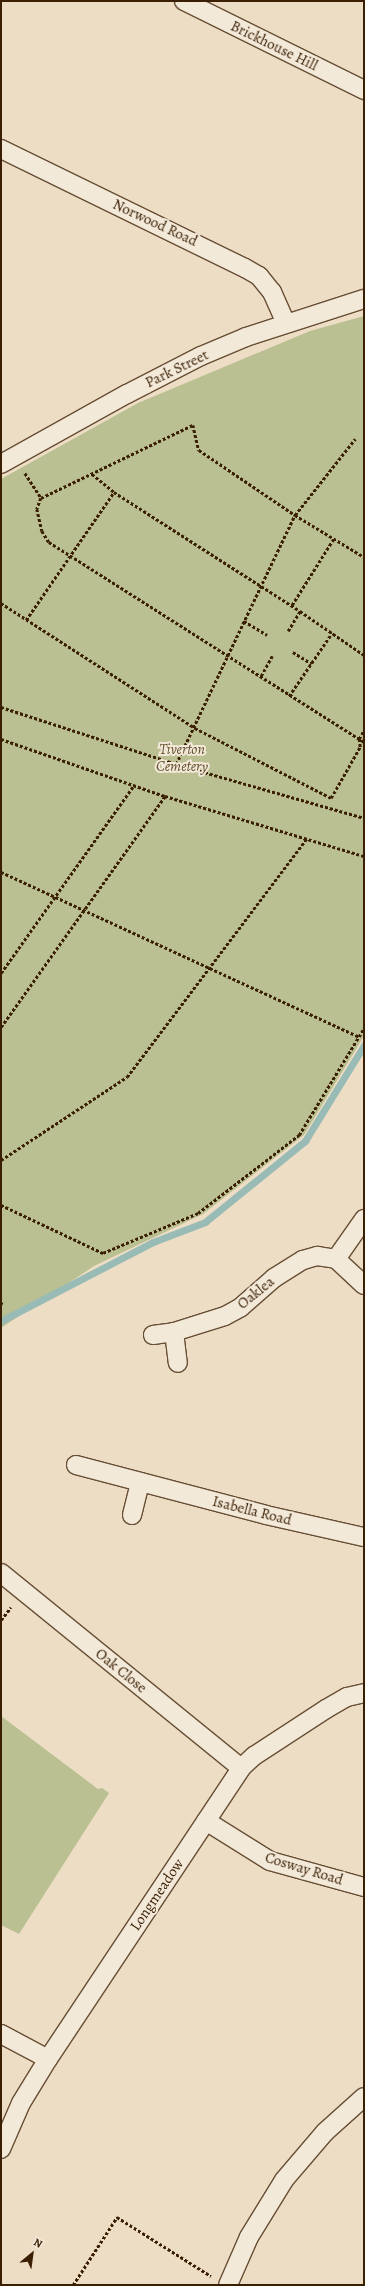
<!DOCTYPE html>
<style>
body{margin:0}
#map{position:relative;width:365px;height:2286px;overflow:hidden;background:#edddc5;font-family:Alegreya,serif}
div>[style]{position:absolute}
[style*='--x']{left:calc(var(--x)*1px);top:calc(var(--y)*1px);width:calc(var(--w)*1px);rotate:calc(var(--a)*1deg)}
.green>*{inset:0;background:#bbc092}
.stream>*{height:7px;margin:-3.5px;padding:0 3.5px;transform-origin:3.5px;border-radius:3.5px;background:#99bbb6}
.path>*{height:2.5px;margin-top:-1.25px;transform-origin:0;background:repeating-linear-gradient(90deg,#3a1f03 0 3px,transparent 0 5px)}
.roads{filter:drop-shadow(1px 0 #674e34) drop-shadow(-1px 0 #674e34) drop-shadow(0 1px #674e34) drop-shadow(0 -1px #674e34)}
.street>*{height:18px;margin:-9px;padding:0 9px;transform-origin:9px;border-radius:9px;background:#f3e9d9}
span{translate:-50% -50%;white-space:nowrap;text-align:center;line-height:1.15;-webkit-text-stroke:4px #f3e9d9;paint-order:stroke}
.street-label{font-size:15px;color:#3a1f03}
.park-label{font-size:15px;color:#614f2e;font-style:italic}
.frame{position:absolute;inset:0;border:2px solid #3a1f03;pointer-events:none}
.north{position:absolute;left:12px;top:2234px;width:40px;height:40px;-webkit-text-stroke:3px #f3e9d9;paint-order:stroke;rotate:29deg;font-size:11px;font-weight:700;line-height:16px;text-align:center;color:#3a1f03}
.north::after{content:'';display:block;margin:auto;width:14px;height:18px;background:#3a1f03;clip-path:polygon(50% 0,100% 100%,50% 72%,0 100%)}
</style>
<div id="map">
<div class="green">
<i style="clip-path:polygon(364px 316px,364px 1036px,304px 1135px,203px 1214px,94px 1266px,1px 1328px,1px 479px,138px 403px,310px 331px)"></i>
<i style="clip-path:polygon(1px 1716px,98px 1789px,102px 1788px,109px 1793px,19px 1934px,1px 1925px)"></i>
</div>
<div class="stream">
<i style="--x:1;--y:1321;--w:171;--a:-27.5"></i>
<i style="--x:153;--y:1242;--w:56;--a:-21"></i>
<i style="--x:205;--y:1222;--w:129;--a:-39"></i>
<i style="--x:305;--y:1141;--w:113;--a:-58.4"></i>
</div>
<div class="path">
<i style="--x:25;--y:473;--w:30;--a:57"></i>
<i style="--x:41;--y:498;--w:12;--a:110"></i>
<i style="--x:37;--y:509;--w:23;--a:77"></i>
<i style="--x:42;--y:531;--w:13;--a:58"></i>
<i style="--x:49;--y:542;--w:373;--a:32.4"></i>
<i style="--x:92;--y:474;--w:28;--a:39"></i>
<i style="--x:114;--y:492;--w:221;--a:32.6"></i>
<i style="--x:300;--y:611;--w:78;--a:34.5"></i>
<i style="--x:41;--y:498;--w:169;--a:-25.7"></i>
<i style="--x:193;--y:425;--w:26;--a:77"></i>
<i style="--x:199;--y:450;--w:116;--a:34.1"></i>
<i style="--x:295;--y:515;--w:81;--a:31.3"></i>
<i style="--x:1;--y:603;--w:231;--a:32.8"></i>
<i style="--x:195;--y:728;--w:153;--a:27.2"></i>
<i style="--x:331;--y:798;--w:59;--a:-60.4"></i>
<i style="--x:360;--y:747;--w:8;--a:-97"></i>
<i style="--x:359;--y:739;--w:10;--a:-61"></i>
<i style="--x:292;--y:605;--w:79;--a:-57.9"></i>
<i style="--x:26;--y:620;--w:155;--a:-55.5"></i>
<i style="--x:244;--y:621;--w:27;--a:31"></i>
<i style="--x:288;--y:631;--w:23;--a:-59"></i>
<i style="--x:293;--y:652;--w:22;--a:32"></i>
<i style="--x:261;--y:676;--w:23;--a:-61"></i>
<i style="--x:289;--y:696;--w:76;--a:-55.7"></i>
<i style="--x:1;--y:707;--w:184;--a:18"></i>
<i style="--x:176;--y:764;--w:196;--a:16"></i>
<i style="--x:1;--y:739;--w:174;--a:19.2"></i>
<i style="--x:165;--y:796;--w:208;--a:16.8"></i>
<i style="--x:176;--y:764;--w:276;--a:-64.5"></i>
<i style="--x:295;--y:515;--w:97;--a:-51.7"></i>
<i style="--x:1;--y:872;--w:394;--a:24.7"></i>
<i style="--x:1;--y:973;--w:230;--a:-54.7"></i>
<i style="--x:1;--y:1027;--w:283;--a:-54.6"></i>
<i style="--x:1;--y:1160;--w:151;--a:-33.4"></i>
<i style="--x:127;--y:1077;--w:299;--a:-53"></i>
<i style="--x:1;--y:1205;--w:113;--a:25.2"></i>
<i style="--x:103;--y:1253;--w:103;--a:-22.8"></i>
<i style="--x:198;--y:1213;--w:128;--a:-37.7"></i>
<i style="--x:299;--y:1135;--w:125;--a:-58.7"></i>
<i style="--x:1;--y:1303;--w:2;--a:27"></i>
<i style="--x:1;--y:1620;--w:16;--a:-52"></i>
<i style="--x:73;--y:2285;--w:81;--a:-57.1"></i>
<i style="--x:117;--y:2217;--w:111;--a:32.1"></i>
</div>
<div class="roads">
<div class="street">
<i style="--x:184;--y:1;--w:201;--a:26.3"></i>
<i style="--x:1;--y:149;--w:271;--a:26"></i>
<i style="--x:245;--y:268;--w:16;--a:30"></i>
<i style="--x:259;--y:276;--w:21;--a:51"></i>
<i style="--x:272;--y:292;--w:34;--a:66"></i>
<i style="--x:1;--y:464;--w:144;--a:-29.1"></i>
<i style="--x:127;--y:394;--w:83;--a:-27.2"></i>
<i style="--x:201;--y:356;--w:49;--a:-22.9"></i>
<i style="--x:246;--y:337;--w:124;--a:-17.9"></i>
<i style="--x:336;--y:1259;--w:49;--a:-55"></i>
<i style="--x:336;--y:1259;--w:38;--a:43"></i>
<i style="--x:174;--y:1332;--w:31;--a:83"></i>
<i style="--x:153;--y:1335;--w:21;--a:-8"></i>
<i style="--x:174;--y:1332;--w:53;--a:-17.4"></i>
<i style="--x:225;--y:1316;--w:18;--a:-29"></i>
<i style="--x:241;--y:1307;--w:44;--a:-41.3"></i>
<i style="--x:274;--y:1278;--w:34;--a:-32"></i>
<i style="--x:303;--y:1260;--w:15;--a:-16"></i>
<i style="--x:317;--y:1256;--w:19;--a:9"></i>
<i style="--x:76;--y:1465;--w:196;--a:14.7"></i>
<i style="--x:266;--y:1515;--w:100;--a:12.7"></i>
<i style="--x:132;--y:1515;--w:34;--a:-76"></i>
<i style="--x:1;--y:1573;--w:309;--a:39.1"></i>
<i style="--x:206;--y:1821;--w:75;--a:32"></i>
<i style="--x:270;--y:1861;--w:98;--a:15.5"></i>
<i style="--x:1;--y:2034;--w:53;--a:28"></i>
<i style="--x:1;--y:2149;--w:50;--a:-66.5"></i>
<i style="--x:21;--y:2103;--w:52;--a:-58.5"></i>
<i style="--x:48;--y:2059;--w:349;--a:-56.4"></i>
<i style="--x:241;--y:1768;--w:18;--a:-43"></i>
<i style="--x:254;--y:1756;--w:86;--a:-33.1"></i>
<i style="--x:326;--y:1709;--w:24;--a:-30"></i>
<i style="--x:347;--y:1697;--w:17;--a:-13"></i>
<i style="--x:228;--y:2285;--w:52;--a:-66.4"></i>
<i style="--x:249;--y:2237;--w:67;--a:-58.4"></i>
<i style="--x:284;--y:2180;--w:63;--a:-49.5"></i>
<i style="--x:325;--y:2132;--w:52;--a:-41.9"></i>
</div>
</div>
<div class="street-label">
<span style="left:274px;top:46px;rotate:26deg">Brickhouse Hill</span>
<span style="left:155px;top:223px;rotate:25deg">Norwood Road</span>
<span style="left:177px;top:369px;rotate:-26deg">Park Street</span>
<span style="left:256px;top:1293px;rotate:-39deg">Oaklea</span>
<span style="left:252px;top:1511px;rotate:14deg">Isabella Road</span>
<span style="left:121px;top:1671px;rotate:39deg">Oak Close</span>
<span style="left:304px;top:1869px;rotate:17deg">Cosway Road</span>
<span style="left:157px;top:1895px;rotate:-56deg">Longmeadow</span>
</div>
<div class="park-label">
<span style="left:182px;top:758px">Tiverton<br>Cemetery</span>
</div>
<div class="frame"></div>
<div class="north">N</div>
</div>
